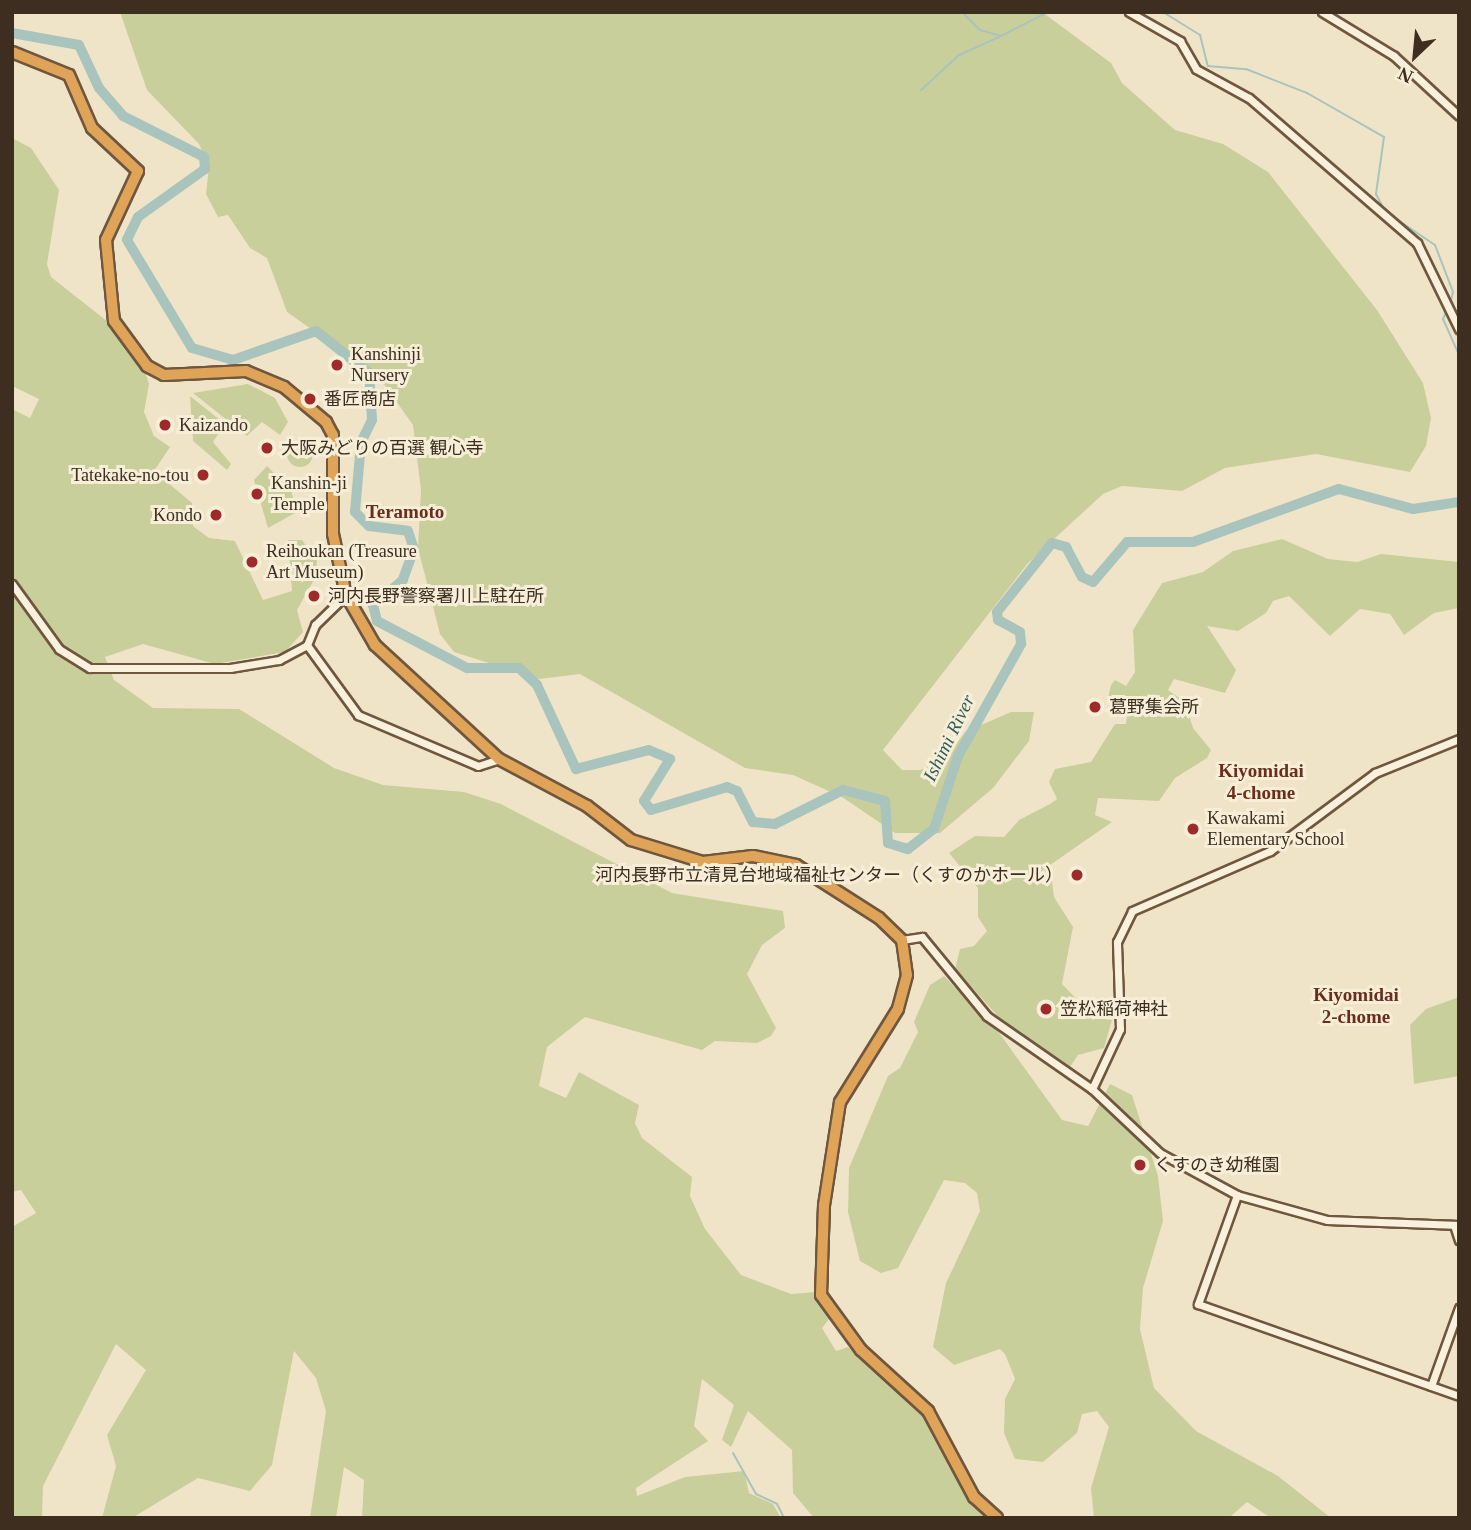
<!DOCTYPE html>
<meta charset="utf-8">
<style>
body{margin:0}
#map{position:relative;width:1471px;height:1530px;overflow:hidden;background:#f0e4c8;font-family:"Times New Roman","Noto Sans JP",serif}
div>[style]{position:absolute}
[style*='--x']{left:calc(var(--x)*1px);top:calc(var(--y)*1px);width:calc(var(--w)*1px);rotate:calc(var(--a)*1deg)}
.green>*{inset:0;background:#c9cf9b}
.round{border-radius:50%}
.stream>*{height:2px;margin:-1px;padding:0 1px;transform-origin:1px;border-radius:1px;background:#a9c4bc}
.river>*{height:10px;margin:-5px;padding:0 5px;transform-origin:5px;border-radius:5px;background:#a9c4bc}
.roads{filter:drop-shadow(2px 0 #6f573f) drop-shadow(-2px 0 #6f573f) drop-shadow(0 2px #6f573f) drop-shadow(0 -2px #6f573f)}
.secondary>*{height:7px;margin:-3.5px;padding:0 3.5px;transform-origin:3.5px;border-radius:3.5px;background:#faf1dc}
.highway>*{height:10px;margin:-5px;padding:0 5px;transform-origin:5px;border-radius:5px;background:#e0a458}
.dots>*{width:19px;height:19px;translate:-50% -50%;box-sizing:border-box;border:4px solid #f7eed8;border-radius:50%}
span{translate:-50% -50%;white-space:nowrap;text-align:center;line-height:1.15;-webkit-text-stroke:6px #f7eed8;paint-order:stroke}
.poi-label{font-size:18px;color:#3d2e20}
.left{translate:0 -50%;text-align:left}
.right{translate:-100% -50%;text-align:right}
.neighbourhood-label{font-size:19px;color:#6b2e1e;font-weight:700}
.water-label{font-size:19px;color:#2f5d5a;font-style:italic}
.frame{position:absolute;inset:0;border:14px solid #3d2e20;pointer-events:none}
.north{position:absolute;left:1380px;top:21px;width:70px;height:70px;-webkit-text-stroke:5px #f7eed8;paint-order:stroke;rotate:206deg;font-size:19px;font-weight:700;line-height:28px;text-align:center;color:#3d2e20}
.north::after{content:'';display:block;margin:auto;width:24px;height:32px;background:#3d2e20;clip-path:polygon(50% 0,100% 100%,50% 72%,0 100%)}
</style>
<div id="map">
<div class="green">
<i style="clip-path:polygon(120px 12px,1042px 12px,1111px 63px,1122px 83px,1175px 130px,1223px 144px,1268px 172px,1377px 310px,1423px 383px,1431px 418px,1426px 446px,1410px 472px,1316px 454px,1225px 468px,1182px 491px,1122px 486px,1103px 494px,1028px 563px,883px 750px,902px 770px,920px 770px,944px 761px,965px 732px,1011px 712px,1034px 712px,1029px 741px,993px 788px,940px 833px,895px 833px,842px 797px,793px 775px,745px 768px,580px 674px,539px 679px,454px 652px,440px 634px,418px 548px,421px 490px,413px 425px,379px 377px,287px 312px,267px 258px,250px 248px,228px 215px,218px 217px,206px 194px,209px 166px,199px 144px,147px 90px)"></i>
<i style="clip-path:polygon(12px 138px,31px 148px,59px 190px,47px 264px,51px 277px,112px 325px,144px 368px,149px 384px,144px 412px,154px 436px,170px 447px,154px 471px,192px 503px,193px 526px,209px 538px,235px 541px,263px 600px,292px 591px,288px 540px,302px 540px,317px 561px,315px 578px,297px 610px,303px 632px,285px 652px,215px 664px,143px 644px,105px 657px,114px 680px,153px 708px,239px 709px,334px 768px,383px 785px,464px 792px,501px 804px,672px 893px,783px 911px,785px 928px,762px 945px,747px 974px,776px 1028px,771px 1036px,757px 1043px,715px 1041px,702px 1050px,585px 1017px,547px 1047px,539px 1086px,566px 1098px,579px 1072px,639px 1105px,635px 1123px,642px 1138px,692px 1177px,690px 1196px,705px 1229px,741px 1275px,791px 1294px,815px 1292px,829px 1319px,822px 1328px,836px 1351px,848px 1347px,931px 1421px,950px 1468px,990px 1518px,814px 1518px,793px 1493px,792px 1450px,748px 1411px,731px 1447px,722px 1440px,734px 1405px,702px 1379px,694px 1426px,708px 1441px,636px 1488px,637px 1496px,685px 1477px,744px 1471px,749px 1493px,773px 1504px,781px 1518px,362px 1518px,364px 1480px,344px 1467px,336px 1518px,310px 1518px,326px 1411px,316px 1378px,294px 1351px,272px 1465px,250px 1491px,198px 1478px,132px 1518px,102px 1518px,116px 1466px,107px 1435px,146px 1370px,116px 1344px,43px 1486px,42px 1518px,12px 1518px,12px 1227px,36px 1213px,21px 1190px,12px 1192px,12px 409px,30px 418px,39px 399px,12px 386px)"></i>
<i style="clip-path:polygon(248px 384px,275px 398px,288px 422px,280px 435px,262px 422px,247px 436px,193px 393px)"></i>
<i style="clip-path:polygon(190px 396px,225px 424px,213px 442px,231px 464px,227px 470px,193px 441px)"></i>
<i class="round" style="left:287px;top:441px;width:26px;height:26px"></i>
<i style="clip-path:polygon(267px 466px,291px 490px,297px 512px,268px 528px,254px 480px)"></i>
<i style="clip-path:polygon(1282px 539px,1328px 559px,1357px 562px,1381px 554px,1459px 562px,1459px 608px,1434px 613px,1404px 635px,1390px 614px,1360px 609px,1330px 636px,1289px 596px,1273px 601px,1266px 613px,1238px 631px,1207px 626px,1236px 670px,1225px 693px,1174px 679px,1168px 690px,1185px 702px,1193px 728px,1211px 750px,1207px 758px,1175px 778px,1159px 801px,1098px 798px,1095px 815px,1112px 822px,1050px 865px,1054px 897px,1073px 927px,1062px 984px,1095px 1018px,1112px 1020px,1104px 1048px,1078px 1055px,1070px 1067px,1005px 1024px,955px 969px,960px 949px,974px 946px,987px 931px,978px 917px,978px 888px,949px 853px,975px 836px,1004px 837px,1019px 820px,1050px 804px,1057px 799px,1049px 782px,1055px 769px,1091px 762px,1115px 724px,1126px 724px,1128px 710px,1108px 698px,1111px 685px,1115px 680px,1126px 686px,1135px 672px,1133px 630px,1162px 583px,1203px 572px,1233px 551px)"></i>
<i style="clip-path:polygon(944px 976px,1000px 1034px,1062px 1120px,1088px 1126px,1110px 1084px,1132px 1095px,1158px 1176px,1163px 1221px,1143px 1288px,1140px 1329px,1154px 1388px,1196px 1431px,1278px 1476px,1331px 1518px,1271px 1518px,1247px 1502px,1229px 1518px,1094px 1518px,1091px 1488px,1109px 1427px,1097px 1411px,1082px 1414px,1077px 1433px,1043px 1462px,1015px 1459px,1004px 1433px,1005px 1399px,1015px 1379px,1005px 1354px,1000px 1349px,954px 1365px,933px 1347px,946px 1283px,980px 1211px,977px 1193px,965px 1183px,944px 1180px,898px 1268px,881px 1273px,860px 1261px,848px 1212px,849px 1168px,888px 1076px,900px 1068px,918px 1032px,914px 1022px,930px 985px)"></i>
<i style="clip-path:polygon(1459px 997px,1459px 1076px,1414px 1084px,1410px 1025px,1426px 1009px)"></i>
</div>
<div class="stream">
<i style="--x:962;--y:12;--w:25;--a:45"></i>
<i style="--x:980;--y:30;--w:22;--a:16"></i>
<i style="--x:1001;--y:36;--w:53;--a:-27.1"></i>
<i style="--x:1163;--y:12;--w:44;--a:31.9"></i>
<i style="--x:1200;--y:35;--w:32;--a:76"></i>
<i style="--x:1208;--y:66;--w:38;--a:5"></i>
<i style="--x:1246;--y:69;--w:66;--a:21.5"></i>
<i style="--x:1307;--y:93;--w:89;--a:29.7"></i>
<i style="--x:1384;--y:137;--w:58;--a:98"></i>
<i style="--x:1376;--y:194;--w:19;--a:62"></i>
<i style="--x:921;--y:90;--w:52;--a:-42.6"></i>
<i style="--x:959;--y:55;--w:46;--a:-24.3"></i>
<i style="--x:1389;--y:214;--w:55;--a:34"></i>
<i style="--x:1435;--y:245;--w:50;--a:69"></i>
<i style="--x:1453;--y:292;--w:13;--a:103"></i>
<i style="--x:1447;--y:310;--w:10;--a:114"></i>
<i style="--x:1443;--y:319;--w:39;--a:66"></i>
<i style="--x:1459;--y:392;--w:17;--a:90"></i>
<i style="--x:733;--y:1453;--w:47;--a:60.7"></i>
<i style="--x:756;--y:1494;--w:23;--a:25"></i>
<i style="--x:777;--y:1504;--w:16;--a:63"></i>
</div>
<div class="river">
<i style="--x:12;--y:33;--w:68;--a:10.2"></i>
<i style="--x:79;--y:45;--w:47;--a:65.1"></i>
<i style="--x:99;--y:88;--w:37;--a:49"></i>
<i style="--x:123;--y:116;--w:91;--a:26.8"></i>
<i style="--x:204;--y:157;--w:12;--a:85"></i>
<i style="--x:205;--y:169;--w:82;--a:144.4"></i>
<i style="--x:138;--y:217;--w:25;--a:116"></i>
<i style="--x:127;--y:240;--w:126;--a:59"></i>
<i style="--x:192;--y:348;--w:43;--a:16.3"></i>
<i style="--x:233;--y:360;--w:88;--a:-19.3"></i>
<i style="--x:316;--y:331;--w:68;--a:38.4"></i>
<i style="--x:369;--y:373;--w:47;--a:86.3"></i>
<i style="--x:372;--y:420;--w:25;--a:116"></i>
<i style="--x:361;--y:443;--w:69;--a:95"></i>
<i style="--x:355;--y:512;--w:20;--a:45"></i>
<i style="--x:369;--y:526;--w:39;--a:7"></i>
<i style="--x:408;--y:531;--w:19;--a:72"></i>
<i style="--x:414;--y:549;--w:33;--a:110"></i>
<i style="--x:403;--y:580;--w:39;--a:140"></i>
<i style="--x:373;--y:605;--w:16;--a:76"></i>
<i style="--x:377;--y:621;--w:102;--a:27.6"></i>
<i style="--x:467;--y:668;--w:52;--a:0"></i>
<i style="--x:519;--y:668;--w:25;--a:43"></i>
<i style="--x:537;--y:685;--w:93;--a:65.1"></i>
<i style="--x:576;--y:769;--w:75;--a:-14.6"></i>
<i style="--x:649;--y:750;--w:23;--a:23"></i>
<i style="--x:670;--y:759;--w:49;--a:121.8"></i>
<i style="--x:644;--y:801;--w:11;--a:52"></i>
<i style="--x:651;--y:810;--w:79;--a:-16.8"></i>
<i style="--x:727;--y:787;--w:11;--a:22"></i>
<i style="--x:737;--y:791;--w:35;--a:63"></i>
<i style="--x:753;--y:822;--w:22;--a:5"></i>
<i style="--x:775;--y:824;--w:76;--a:-26.6"></i>
<i style="--x:843;--y:790;--w:43;--a:14.7"></i>
<i style="--x:885;--y:801;--w:42;--a:85.9"></i>
<i style="--x:888;--y:843;--w:21;--a:17"></i>
<i style="--x:908;--y:849;--w:33;--a:-38"></i>
<i style="--x:934;--y:829;--w:77;--a:-71.8"></i>
<i style="--x:958;--y:756;--w:129;--a:-60.6"></i>
<i style="--x:1021;--y:644;--w:12;--a:-95"></i>
<i style="--x:1020;--y:632;--w:25;--a:-151"></i>
<i style="--x:998;--y:620;--w:8;--a:-97"></i>
<i style="--x:997;--y:612;--w:88;--a:-51.4"></i>
<i style="--x:1052;--y:543;--w:15;--a:16"></i>
<i style="--x:1066;--y:547;--w:34;--a:62"></i>
<i style="--x:1082;--y:577;--w:12;--a:24"></i>
<i style="--x:1093;--y:582;--w:52;--a:-49.6"></i>
<i style="--x:1127;--y:542;--w:66;--a:0"></i>
<i style="--x:1193;--y:542;--w:155;--a:-20"></i>
<i style="--x:1339;--y:489;--w:77;--a:15.1"></i>
<i style="--x:1413;--y:509;--w:47;--a:-8.7"></i>
</div>
<div class="roads">
<div class="secondary">
<i style="--x:1129;--y:12;--w:59;--a:29.6"></i>
<i style="--x:1180;--y:41;--w:32;--a:60"></i>
<i style="--x:1196;--y:69;--w:60;--a:28.7"></i>
<i style="--x:1249;--y:98;--w:222;--a:40.8"></i>
<i style="--x:1417;--y:243;--w:96;--a:64"></i>
<i style="--x:1322;--y:12;--w:84;--a:31.4"></i>
<i style="--x:1394;--y:56;--w:88;--a:42.7"></i>
<i style="--x:12;--y:584;--w:80;--a:54.1"></i>
<i style="--x:59;--y:649;--w:36;--a:32"></i>
<i style="--x:90;--y:668;--w:140;--a:0"></i>
<i style="--x:230;--y:668;--w:50;--a:-9.3"></i>
<i style="--x:279;--y:660;--w:32;--a:-28"></i>
<i style="--x:307;--y:645;--w:22;--a:-68"></i>
<i style="--x:315;--y:625;--w:43;--a:-44.1"></i>
<i style="--x:307;--y:645;--w:87;--a:53.9"></i>
<i style="--x:358;--y:715;--w:130;--a:23"></i>
<i style="--x:478;--y:766;--w:22;--a:-18"></i>
<i style="--x:902;--y:940;--w:20;--a:-9"></i>
<i style="--x:922;--y:937;--w:102;--a:50.6"></i>
<i style="--x:987;--y:1016;--w:128;--a:34.8"></i>
<i style="--x:1092;--y:1089;--w:93;--a:43.3"></i>
<i style="--x:1160;--y:1153;--w:88;--a:28.6"></i>
<i style="--x:1237;--y:1195;--w:93;--a:15.5"></i>
<i style="--x:1327;--y:1220;--w:132;--a:2.2"></i>
<i style="--x:1092;--y:1089;--w:66;--a:-65"></i>
<i style="--x:1120;--y:1029;--w:87;--a:-92"></i>
<i style="--x:1117;--y:942;--w:34;--a:-64"></i>
<i style="--x:1132;--y:911;--w:150;--a:-23.5"></i>
<i style="--x:1270;--y:851;--w:131;--a:-36.6"></i>
<i style="--x:1375;--y:773;--w:91;--a:-22"></i>
<i style="--x:1237;--y:1195;--w:116;--a:109.7"></i>
<i style="--x:1198;--y:1304;--w:277;--a:19.4"></i>
<i style="--x:1454;--y:1225;--w:16;--a:72"></i>
<i style="--x:1431;--y:1386;--w:83;--a:-70.3"></i>
</div>
<div class="highway">
<i style="--x:12;--y:52;--w:61;--a:22"></i>
<i style="--x:69;--y:75;--w:58;--a:66.5"></i>
<i style="--x:92;--y:128;--w:63;--a:43.1"></i>
<i style="--x:138;--y:171;--w:76;--a:114.9"></i>
<i style="--x:106;--y:240;--w:81;--a:84.4"></i>
<i style="--x:114;--y:321;--w:56;--a:53.7"></i>
<i style="--x:147;--y:366;--w:19;--a:28"></i>
<i style="--x:164;--y:375;--w:82;--a:-2.8"></i>
<i style="--x:246;--y:371;--w:41;--a:22.8"></i>
<i style="--x:284;--y:387;--w:55;--a:39.8"></i>
<i style="--x:326;--y:422;--w:15;--a:62"></i>
<i style="--x:333;--y:435;--w:99;--a:90"></i>
<i style="--x:333;--y:534;--w:62;--a:78"></i>
<i style="--x:346;--y:595;--w:58;--a:59.9"></i>
<i style="--x:375;--y:645;--w:168;--a:42.6"></i>
<i style="--x:499;--y:759;--w:100;--a:28.1"></i>
<i style="--x:587;--y:806;--w:56;--a:37.7"></i>
<i style="--x:631;--y:840;--w:75;--a:17"></i>
<i style="--x:703;--y:862;--w:50;--a:-6.8"></i>
<i style="--x:753;--y:856;--w:44;--a:11.8"></i>
<i style="--x:796;--y:865;--w:98;--a:32.6"></i>
<i style="--x:879;--y:918;--w:32;--a:44"></i>
<i style="--x:902;--y:940;--w:35;--a:82"></i>
<i style="--x:907;--y:975;--w:35;--a:105"></i>
<i style="--x:898;--y:1009;--w:110;--a:121.9"></i>
<i style="--x:840;--y:1102;--w:104;--a:98.8"></i>
<i style="--x:824;--y:1205;--w:90;--a:91.9"></i>
<i style="--x:821;--y:1295;--w:68;--a:54"></i>
<i style="--x:861;--y:1350;--w:91;--a:42.3"></i>
<i style="--x:928;--y:1411;--w:98;--a:61.9"></i>
<i style="--x:974;--y:1497;--w:31;--a:42"></i>
</div>
</div>
<div class="dots">
<i style="left:337px;top:365px;background:#9e2a2b"></i>
<i style="left:310px;top:399px;background:#9e2a2b"></i>
<i style="left:165px;top:425px;background:#9e2a2b"></i>
<i style="left:267px;top:448px;background:#9e2a2b"></i>
<i style="left:203px;top:475px;background:#9e2a2b"></i>
<i style="left:257px;top:494px;background:#9e2a2b"></i>
<i style="left:216px;top:515px;background:#9e2a2b"></i>
<i style="left:252px;top:562px;background:#9e2a2b"></i>
<i style="left:314px;top:596px;background:#9e2a2b"></i>
<i style="left:1095px;top:707px;background:#9e2a2b"></i>
<i style="left:1193px;top:829px;background:#9e2a2b"></i>
<i style="left:1077px;top:875px;background:#9e2a2b"></i>
<i style="left:1046px;top:1009px;background:#9e2a2b"></i>
<i style="left:1140px;top:1165px;background:#9e2a2b"></i>
</div>
<div class="poi-label">
<span class="left" style="left:351px;top:365px">Kanshinji<br>Nursery</span>
<span class="left" style="left:324px;top:399px">番匠商店</span>
<span class="left" style="left:179px;top:425px">Kaizando</span>
<span class="left" style="left:281px;top:448px">大阪みどりの百選 観心寺</span>
<span class="right" style="left:189px;top:475px">Tatekake-no-tou</span>
<span class="left" style="left:271px;top:494px">Kanshin-ji<br>Temple</span>
<span class="right" style="left:202px;top:515px">Kondo</span>
<span class="left" style="left:266px;top:562px">Reihoukan (Treasure<br>Art Museum)</span>
<span class="left" style="left:328px;top:596px">河内長野警察署川上駐在所</span>
<span class="left" style="left:1109px;top:707px">葛野集会所</span>
<span class="left" style="left:1207px;top:829px">Kawakami<br>Elementary School</span>
<span class="right" style="left:1063px;top:875px">河内長野市立清見台地域福祉センター（くすのかホール）</span>
<span class="left" style="left:1060px;top:1009px">笠松稲荷神社</span>
<span class="left" style="left:1154px;top:1165px">くすのき幼稚園</span>
</div>
<div class="neighbourhood-label">
<span style="left:405px;top:512px">Teramoto</span>
<span style="left:1261px;top:782px">Kiyomidai<br>4-chome</span>
<span style="left:1356px;top:1006px">Kiyomidai<br>2-chome</span>
</div>
<div class="water-label">
<span style="left:949px;top:738px;rotate:-64deg">Ishimi River</span>
</div>
<div class="frame"></div>
<div class="north">N</div>
</div>
